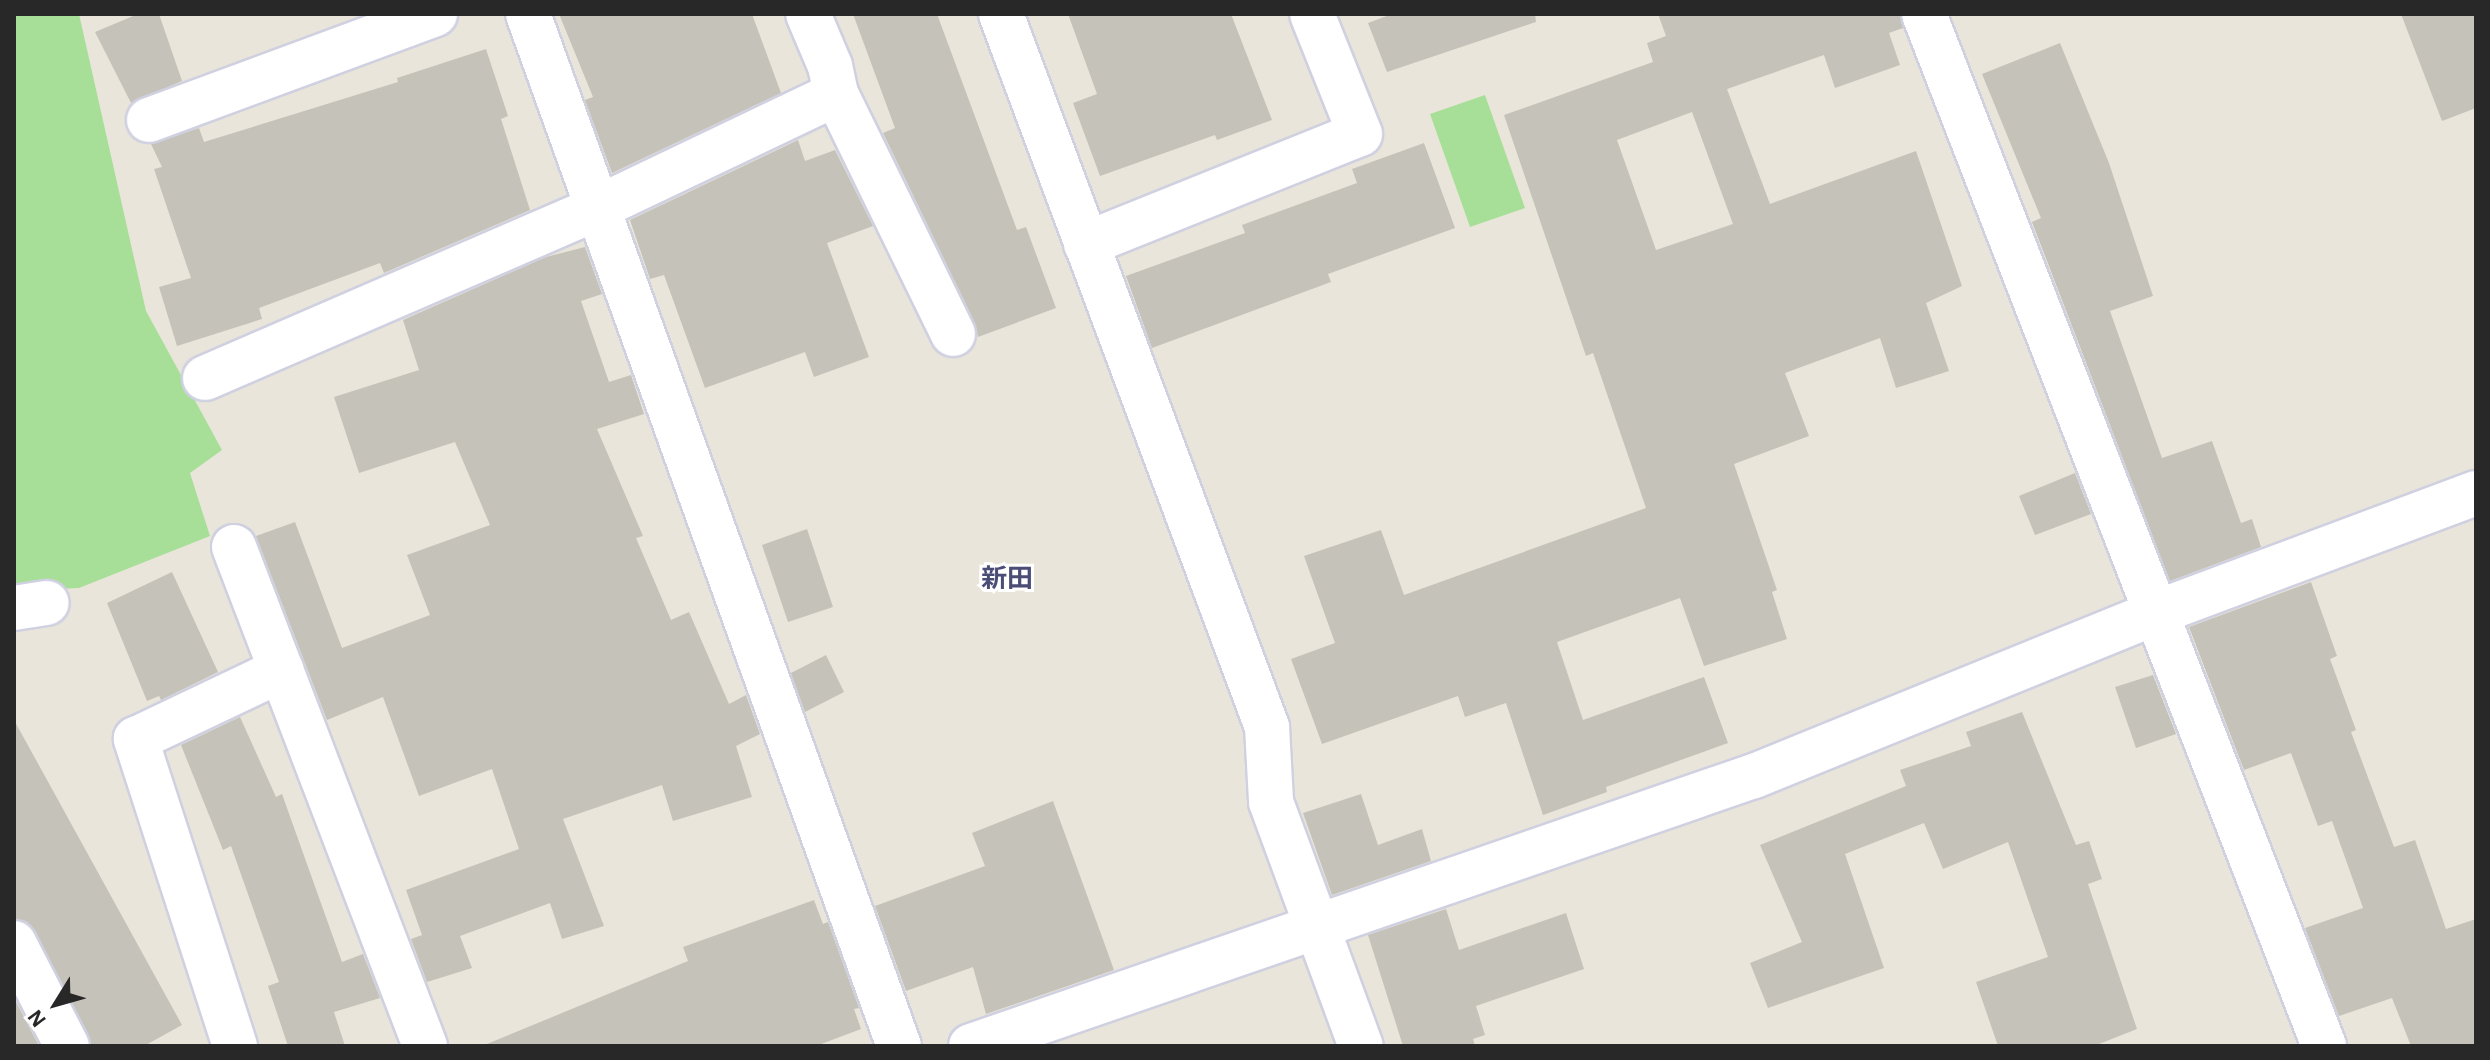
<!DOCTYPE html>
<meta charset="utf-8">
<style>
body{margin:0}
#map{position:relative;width:2490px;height:1060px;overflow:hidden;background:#eae5da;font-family:"Alegreya Sans","Noto Sans JP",sans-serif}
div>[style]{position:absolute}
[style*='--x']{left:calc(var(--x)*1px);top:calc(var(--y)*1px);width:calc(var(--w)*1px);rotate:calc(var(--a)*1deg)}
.green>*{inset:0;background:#a7df98}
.building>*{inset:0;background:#c5c2ba}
.roads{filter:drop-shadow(2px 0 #cfd0e0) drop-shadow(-2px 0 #cfd0e0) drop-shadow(0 2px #cfd0e0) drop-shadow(0 -2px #cfd0e0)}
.street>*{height:44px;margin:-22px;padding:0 22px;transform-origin:22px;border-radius:22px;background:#fff}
span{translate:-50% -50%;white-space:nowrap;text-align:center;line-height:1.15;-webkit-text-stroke:6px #fff;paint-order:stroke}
.neighbourhood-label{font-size:26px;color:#4b4d76;font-weight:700}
.frame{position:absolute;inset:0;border:16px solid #282828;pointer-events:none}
.north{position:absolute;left:16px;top:964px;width:80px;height:80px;-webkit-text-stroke:6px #fff;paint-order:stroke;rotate:233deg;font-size:22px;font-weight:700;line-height:32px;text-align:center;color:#282828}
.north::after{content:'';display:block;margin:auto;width:28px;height:36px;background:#282828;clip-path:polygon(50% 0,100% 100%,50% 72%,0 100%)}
</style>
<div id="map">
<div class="green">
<i style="clip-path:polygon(14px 14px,79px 14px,146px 311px,222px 450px,190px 473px,210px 536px,79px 588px,14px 591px)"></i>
<i style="clip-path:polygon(1485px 95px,1525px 208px,1470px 227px,1430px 114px)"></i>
</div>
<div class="building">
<i style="clip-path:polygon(138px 14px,159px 14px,182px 81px,131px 103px,95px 32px)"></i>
<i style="clip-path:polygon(559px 14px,752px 14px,781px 93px,612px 173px,585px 100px,593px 97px)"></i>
<i style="clip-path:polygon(853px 14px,937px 14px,1017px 230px,1026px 227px,1056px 308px,978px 337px,975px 323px,883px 133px,895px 128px)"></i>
<i style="clip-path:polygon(1068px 14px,1231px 14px,1272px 120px,1217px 140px,1215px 135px,1100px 176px,1073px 103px,1097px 94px)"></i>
<i style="clip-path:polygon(1392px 14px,1535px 14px,1536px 22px,1387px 72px,1368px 23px)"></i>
<i style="clip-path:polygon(evenodd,1658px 14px,1900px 14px,1903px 28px,1889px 33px,1900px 65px,1835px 88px,1824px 55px,1727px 89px,1770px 204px,1916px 151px,1962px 286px,1926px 303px,1949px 371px,1896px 388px,1880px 338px,1785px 373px,1809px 436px,1734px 464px,1777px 590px,1772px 592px,1787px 639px,1704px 666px,1680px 598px,1557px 642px,1583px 720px,1704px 677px,1728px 743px,1606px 787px,1607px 792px,1543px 815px,1506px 703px,1465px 717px,1458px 696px,1322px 744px,1291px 659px,1335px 643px,1304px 556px,1381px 530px,1404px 595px,1646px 508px,1593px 353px,1586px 356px,1504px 115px,1653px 62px,1647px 43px,1666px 36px,1658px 14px,1692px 112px,1733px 224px,1656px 250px,1617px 140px,1692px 112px)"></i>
<i style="clip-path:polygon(2401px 14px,2476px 14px,2476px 108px,2442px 121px)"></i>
<i style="clip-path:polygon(2060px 43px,2109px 163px,2153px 296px,2110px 311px,2162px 458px,2212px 441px,2241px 523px,2252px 519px,2261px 547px,2170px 581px,2032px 222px,2041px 218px,1982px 74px)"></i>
<i style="clip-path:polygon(486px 49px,508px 116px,501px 119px,530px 210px,384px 273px,380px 263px,259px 308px,262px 319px,177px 346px,159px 287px,191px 278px,154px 169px,162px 167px,151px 144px,199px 128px,204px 142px,398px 82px,397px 78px)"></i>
<i style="clip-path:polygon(798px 140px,805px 161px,835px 150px,873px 226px,827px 243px,869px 357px,814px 377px,805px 352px,705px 388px,664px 275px,650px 279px,630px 220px)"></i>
<i style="clip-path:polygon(1424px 143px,1455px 228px,1328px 274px,1331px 282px,1152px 348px,1126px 276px,1245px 233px,1242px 225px,1357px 183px,1352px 169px)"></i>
<i style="clip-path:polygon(585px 247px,602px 294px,581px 301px,609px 382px,631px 375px,644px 414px,597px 429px,643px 536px,636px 538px,671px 620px,689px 612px,729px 704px,746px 695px,760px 734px,736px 746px,752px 797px,673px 821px,662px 785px,563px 819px,604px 926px,562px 939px,550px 903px,460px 936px,472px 968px,427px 982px,411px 939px,422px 935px,406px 890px,519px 849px,492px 769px,419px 796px,383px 697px,327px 720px,256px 536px,295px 522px,342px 648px,430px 615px,407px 555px,490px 525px,455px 442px,359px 473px,334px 397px,419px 370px,403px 320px,546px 257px)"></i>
<i style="clip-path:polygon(2075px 473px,2091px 514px,2035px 535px,2019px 496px)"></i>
<i style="clip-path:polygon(807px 529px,833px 607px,788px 622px,762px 545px)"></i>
<i style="clip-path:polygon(172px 572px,218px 672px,161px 700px,159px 696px,147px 701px,107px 603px)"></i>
<i style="clip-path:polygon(2311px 582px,2337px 656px,2330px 659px,2356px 730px,2351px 732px,2394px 847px,2415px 840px,2446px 929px,2476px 919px,2476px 1046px,2411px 1046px,2392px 998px,2339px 1016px,2305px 928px,2363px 908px,2332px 821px,2318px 826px,2291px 753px,2244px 770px,2189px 627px)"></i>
<i style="clip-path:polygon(826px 655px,844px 692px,805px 712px,791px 673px)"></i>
<i style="clip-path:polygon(2153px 675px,2176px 734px,2136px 748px,2115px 687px)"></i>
<i style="clip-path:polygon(2022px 712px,2076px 845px,2089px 841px,2102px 879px,2088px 884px,2137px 1029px,2094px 1046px,1998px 1046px,1976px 982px,2048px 957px,2008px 842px,1943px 869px,1924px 823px,1845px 854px,1884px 968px,1768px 1008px,1750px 963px,1802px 942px,1760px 845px,1906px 786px,1900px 770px,1971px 746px,1966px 732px)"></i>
<i style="clip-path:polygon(240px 717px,276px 797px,282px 794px,342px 962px,363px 954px,380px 998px,334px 1012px,345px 1046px,288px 1046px,268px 986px,279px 982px,231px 846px,223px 850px,181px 745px)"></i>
<i style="clip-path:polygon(14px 720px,182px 1025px,144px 1046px,92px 1046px,36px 932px,27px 922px,14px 918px)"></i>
<i style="clip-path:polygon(1361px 794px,1378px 845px,1422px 829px,1431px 861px,1332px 895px,1303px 813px)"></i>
<i style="clip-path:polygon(1053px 801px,1114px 970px,986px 1014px,973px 967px,906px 991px,875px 906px,985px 866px,972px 833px)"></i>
<i style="clip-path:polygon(814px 900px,823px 924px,828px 922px,859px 1008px,854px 1009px,861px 1029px,816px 1046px,482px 1046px,688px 961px,683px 947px)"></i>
<i style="clip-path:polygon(1446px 909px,1459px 950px,1566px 913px,1584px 969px,1476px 1006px,1485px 1035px,1473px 1039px,1475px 1046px,1403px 1046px,1368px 935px)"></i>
<i style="clip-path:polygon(14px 998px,39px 1046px,14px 1046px)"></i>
</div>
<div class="roads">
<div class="street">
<i style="--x:528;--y:14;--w:1097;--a:70.23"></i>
<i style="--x:1001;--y:14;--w:761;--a:69.54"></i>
<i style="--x:1267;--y:727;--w:75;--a:86.9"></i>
<i style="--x:1271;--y:802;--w:260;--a:69.8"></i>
<i style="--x:1924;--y:14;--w:1107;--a:68.81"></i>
<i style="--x:836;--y:94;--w:267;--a:64"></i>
<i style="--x:149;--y:120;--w:305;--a:-20.3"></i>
<i style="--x:1086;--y:244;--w:295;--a:-21.9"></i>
<i style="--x:1360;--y:134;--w:129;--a:-111.8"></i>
<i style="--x:205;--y:378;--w:427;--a:-23.4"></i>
<i style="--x:597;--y:208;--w:265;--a:-25.5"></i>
<i style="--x:836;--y:94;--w:29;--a:-102"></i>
<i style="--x:830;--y:66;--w:56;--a:-112.9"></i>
<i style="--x:234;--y:547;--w:534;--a:69.05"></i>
<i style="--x:14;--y:608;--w:33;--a:-9"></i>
<i style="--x:14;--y:943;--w:116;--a:62.8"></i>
<i style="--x:235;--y:1046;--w:323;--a:-107.9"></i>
<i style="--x:136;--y:739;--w:161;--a:-25.4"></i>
<i style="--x:971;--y:1046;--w:828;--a:-19.03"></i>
<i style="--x:1754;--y:776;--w:436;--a:-22.1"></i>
<i style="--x:2158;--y:612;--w:340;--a:-20.5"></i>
</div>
</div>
<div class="neighbourhood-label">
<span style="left:1007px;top:580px">新田</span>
</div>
<div class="frame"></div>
<div class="north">N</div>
</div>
